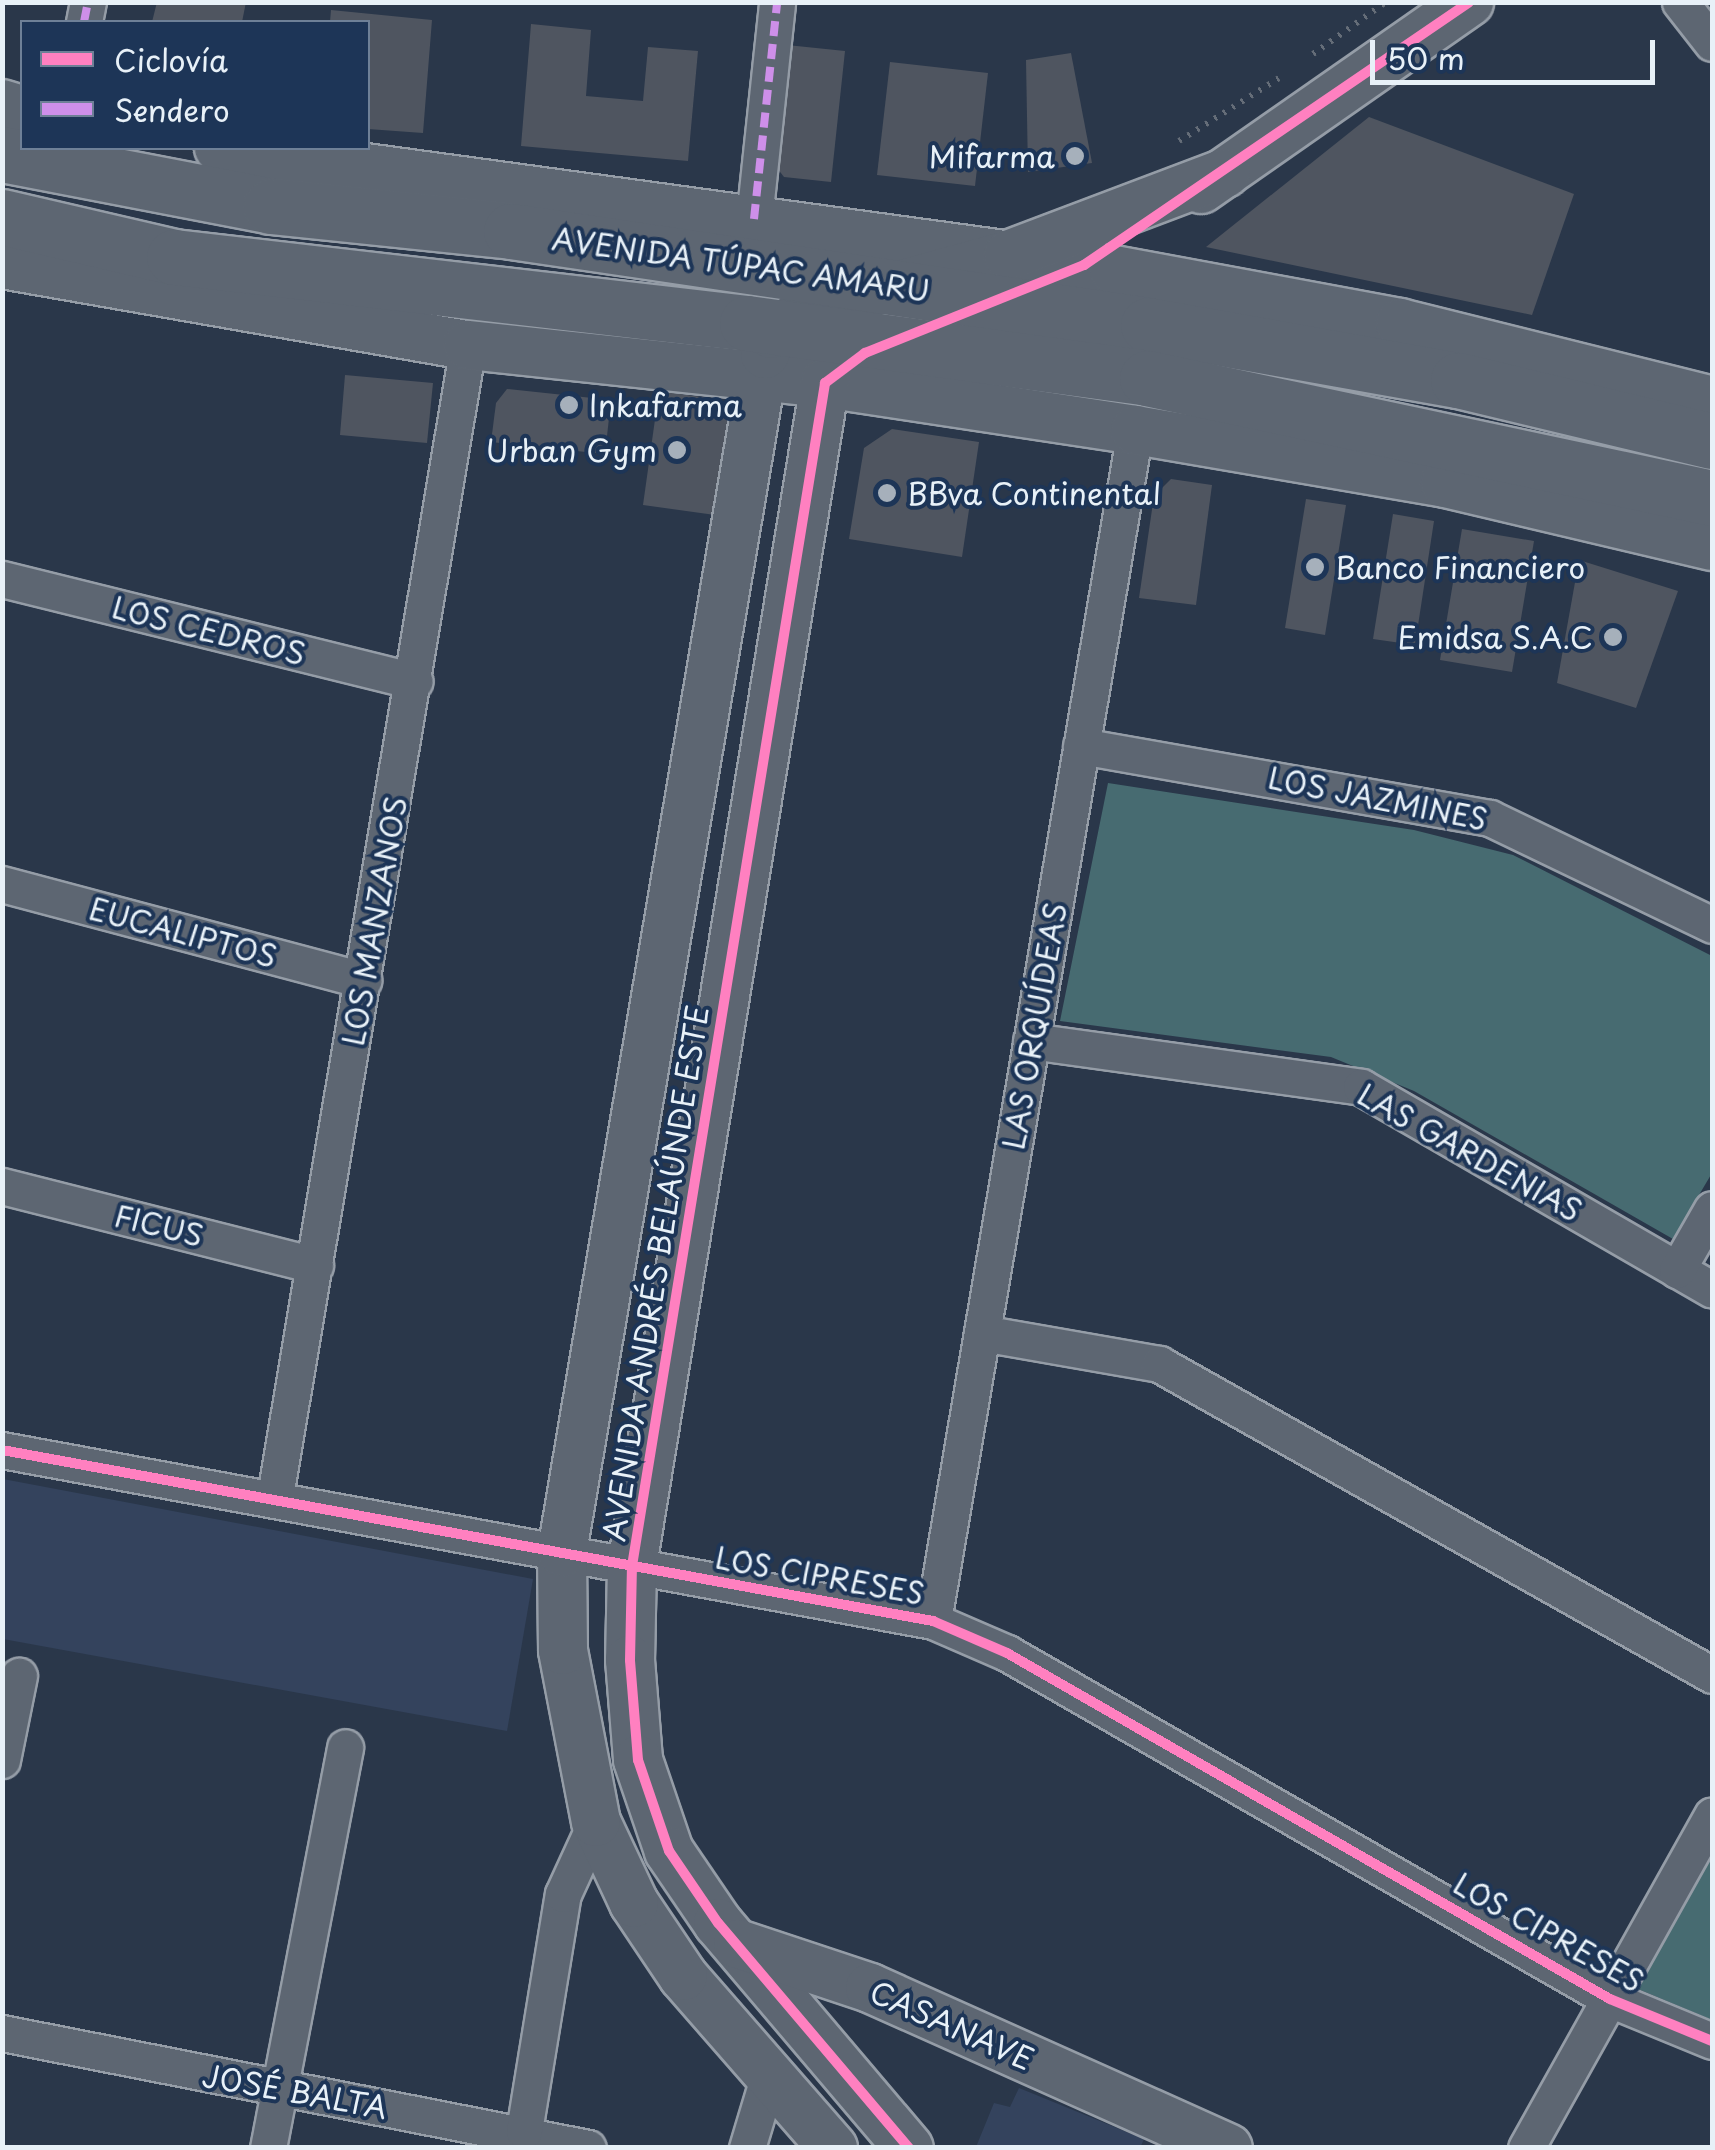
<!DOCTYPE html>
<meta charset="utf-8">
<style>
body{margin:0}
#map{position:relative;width:1715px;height:2150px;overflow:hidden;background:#2a374a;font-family:"Playpen Sans",sans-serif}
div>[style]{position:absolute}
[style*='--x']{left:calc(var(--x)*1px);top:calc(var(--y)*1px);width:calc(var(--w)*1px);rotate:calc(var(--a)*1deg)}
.built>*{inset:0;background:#34435d}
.green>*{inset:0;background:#476b71}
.building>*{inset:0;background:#4f5560}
.path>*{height:6px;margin-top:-3px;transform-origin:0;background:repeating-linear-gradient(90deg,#656d78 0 2.5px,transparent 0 10.5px)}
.roads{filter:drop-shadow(2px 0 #959da7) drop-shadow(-2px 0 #959da7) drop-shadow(0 2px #959da7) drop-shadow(0 -2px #959da7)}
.street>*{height:35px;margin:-17.5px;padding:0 17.5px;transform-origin:17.5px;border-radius:17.5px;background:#5d6672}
.secondary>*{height:48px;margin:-24px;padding:0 24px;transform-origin:24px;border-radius:24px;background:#5d6672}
.highway>*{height:55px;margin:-27.5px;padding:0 27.5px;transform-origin:27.5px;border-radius:27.5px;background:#5d6672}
.quiet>*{height:8px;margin-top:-4px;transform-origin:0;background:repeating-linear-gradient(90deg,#ce8fe9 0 15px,transparent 0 23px)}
.cycleway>*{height:10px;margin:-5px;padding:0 5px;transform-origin:5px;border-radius:5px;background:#ff80c0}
.dots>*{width:28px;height:28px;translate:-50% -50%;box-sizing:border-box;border:5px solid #1d3557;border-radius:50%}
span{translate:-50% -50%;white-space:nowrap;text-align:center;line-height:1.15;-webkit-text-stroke:8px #1d3557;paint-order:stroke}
.poi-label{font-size:30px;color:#e8f1f8}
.right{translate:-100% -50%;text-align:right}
.left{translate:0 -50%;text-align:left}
.street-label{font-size:30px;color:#e8f1f8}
.frame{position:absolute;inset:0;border:5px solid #e8f1f8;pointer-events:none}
.legend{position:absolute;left:20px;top:20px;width:350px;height:130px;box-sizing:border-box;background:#1d3557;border:2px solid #6e8097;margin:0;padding:12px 18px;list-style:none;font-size:30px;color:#e8f1f8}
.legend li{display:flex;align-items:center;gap:20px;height:50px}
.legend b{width:50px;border:2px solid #6e8097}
.scale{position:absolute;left:1370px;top:40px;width:285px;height:45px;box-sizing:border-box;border:5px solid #e8f1f8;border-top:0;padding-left:12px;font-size:30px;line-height:35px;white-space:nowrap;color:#e8f1f8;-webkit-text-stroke:8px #1d3557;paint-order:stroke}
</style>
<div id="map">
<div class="built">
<i style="clip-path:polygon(3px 1479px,533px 1579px,507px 1731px,3px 1639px)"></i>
<i style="clip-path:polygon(1019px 2088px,1144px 2139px,1140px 2148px,976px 2147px,994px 2103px,1010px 2107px)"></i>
</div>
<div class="green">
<i style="clip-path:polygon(1108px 783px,1414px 830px,1513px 855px,1712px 956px,1712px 1173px,1673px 1239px,1414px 1091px,1331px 1057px,1060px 1021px)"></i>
<i style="clip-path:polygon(1712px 1856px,1712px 2020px,1638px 1989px)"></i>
</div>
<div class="building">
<i style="clip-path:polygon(157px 2px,246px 2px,242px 22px,152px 22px)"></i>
<i style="clip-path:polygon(331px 10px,432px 20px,423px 133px,368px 129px,368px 22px,330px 22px)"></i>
<i style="clip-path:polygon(531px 24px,591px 30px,586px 96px,643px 101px,648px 47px,698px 51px,688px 161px,521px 146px)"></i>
<i style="clip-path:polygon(787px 45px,845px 51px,831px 182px,784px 177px,774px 164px)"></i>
<i style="clip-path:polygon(1071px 53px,1092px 163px,1028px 172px,1026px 60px)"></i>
<i style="clip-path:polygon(890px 62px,988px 73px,975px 186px,877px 175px)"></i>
<i style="clip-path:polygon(1369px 117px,1574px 194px,1532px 315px,1206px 247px)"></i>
<i style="clip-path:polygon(345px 375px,433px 383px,427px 443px,340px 435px)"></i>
<i style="clip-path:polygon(507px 389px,611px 400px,605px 454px,491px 442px,496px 403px)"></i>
<i style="clip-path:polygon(659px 391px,708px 398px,728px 419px,715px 515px,643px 505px)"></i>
<i style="clip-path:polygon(892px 429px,979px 442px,962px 557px,849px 539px,864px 448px)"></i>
<i style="clip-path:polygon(1171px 479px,1212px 485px,1196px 605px,1139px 598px,1154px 496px)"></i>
<i style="clip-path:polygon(1306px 499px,1346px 505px,1325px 635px,1285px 628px)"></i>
<i style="clip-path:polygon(1393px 514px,1434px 521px,1415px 645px,1373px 639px)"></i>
<i style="clip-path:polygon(1462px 529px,1534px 541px,1512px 672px,1440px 660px)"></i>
<i style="clip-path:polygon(1579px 560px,1678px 591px,1636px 708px,1557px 683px)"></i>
</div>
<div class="path">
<i style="--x:1313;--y:54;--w:90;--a:-35.5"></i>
<i style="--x:1179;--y:141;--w:118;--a:-32.2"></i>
</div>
<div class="roads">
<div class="street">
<i style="--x:1680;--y:2;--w:52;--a:52"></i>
<i style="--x:84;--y:22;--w:20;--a:-79"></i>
<i style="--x:754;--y:219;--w:218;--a:-83.9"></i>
<i style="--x:2;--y:579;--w:425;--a:13.9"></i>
<i style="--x:1081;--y:746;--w:415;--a:10"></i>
<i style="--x:1490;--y:818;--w:246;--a:25.7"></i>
<i style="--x:2;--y:884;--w:374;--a:14.9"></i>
<i style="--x:1031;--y:1041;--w:333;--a:7.9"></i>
<i style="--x:1361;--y:1087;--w:405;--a:30"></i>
<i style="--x:2;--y:1186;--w:323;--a:14.2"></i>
<i style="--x:1677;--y:1270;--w:70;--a:-60.2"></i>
<i style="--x:982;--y:1333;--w:180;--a:9.9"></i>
<i style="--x:1159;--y:1364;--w:634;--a:29.35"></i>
<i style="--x:2;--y:1450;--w:947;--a:10.41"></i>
<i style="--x:933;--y:1621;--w:81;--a:23.4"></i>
<i style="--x:1007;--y:1653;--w:695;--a:29.85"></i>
<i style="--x:1610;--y:1999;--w:110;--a:22.4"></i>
<i style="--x:275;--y:1496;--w:1167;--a:-80.48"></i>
<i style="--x:933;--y:1621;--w:1208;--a:-80.37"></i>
<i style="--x:2;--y:1760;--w:86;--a:-78.6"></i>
<i style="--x:2;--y:2033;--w:597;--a:11.1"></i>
<i style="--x:524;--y:2131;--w:240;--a:-80.7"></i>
<i style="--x:563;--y:1894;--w:79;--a:-65.4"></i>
<i style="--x:268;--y:2148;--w:408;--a:-79.1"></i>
<i style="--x:747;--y:2148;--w:73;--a:-73.3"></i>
<i style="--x:1526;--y:2148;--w:381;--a:-60.8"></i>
</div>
<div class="secondary">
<i style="--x:2;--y:104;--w:21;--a:17"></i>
<i style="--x:219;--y:148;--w:903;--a:7.76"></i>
<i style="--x:1114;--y:270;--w:291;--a:10.5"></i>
<i style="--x:1400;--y:323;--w:322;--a:14"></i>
<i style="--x:1201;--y:189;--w:327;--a:-34.9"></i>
<i style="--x:2;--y:264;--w:473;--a:9.9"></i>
<i style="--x:468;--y:345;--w:359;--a:6.1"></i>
<i style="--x:825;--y:383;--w:314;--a:8.6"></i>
<i style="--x:1135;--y:430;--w:314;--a:9.7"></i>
<i style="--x:1445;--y:483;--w:274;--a:13.3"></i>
<i style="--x:825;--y:383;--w:1199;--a:99.27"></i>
<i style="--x:632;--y:1566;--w:94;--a:91.2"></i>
<i style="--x:630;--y:1660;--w:100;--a:85.4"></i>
<i style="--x:638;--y:1760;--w:96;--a:71.2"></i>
<i style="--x:669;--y:1851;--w:87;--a:55.8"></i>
<i style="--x:718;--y:1923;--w:295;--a:49.7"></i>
<i style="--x:738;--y:1944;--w:139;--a:18.4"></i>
<i style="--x:870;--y:1988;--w:392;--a:24.1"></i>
<i style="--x:833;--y:2148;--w:228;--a:-131.1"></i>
<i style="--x:683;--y:1976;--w:88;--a:-123.9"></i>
<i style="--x:634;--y:1903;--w:89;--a:-115.1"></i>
<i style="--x:596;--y:1822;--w:175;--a:-100.9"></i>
<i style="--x:563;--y:1650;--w:98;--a:-90.6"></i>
<i style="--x:562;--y:1552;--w:1215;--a:-80.38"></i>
<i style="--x:765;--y:354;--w:21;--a:-73"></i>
<i style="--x:771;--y:334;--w:41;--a:-34.1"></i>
<i style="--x:805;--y:311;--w:211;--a:-15.4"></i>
<i style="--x:1008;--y:255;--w:232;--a:-20.7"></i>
</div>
<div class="highway">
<i style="--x:2;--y:154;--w:274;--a:10.9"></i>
<i style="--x:271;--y:206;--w:241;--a:5.9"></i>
<i style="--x:511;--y:231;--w:644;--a:8.39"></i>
<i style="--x:1148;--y:325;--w:315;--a:10.1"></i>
<i style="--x:1458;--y:380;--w:261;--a:13.5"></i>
<i style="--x:2;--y:217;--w:177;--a:13.1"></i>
<i style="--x:174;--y:257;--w:577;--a:6.57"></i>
<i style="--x:747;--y:323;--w:404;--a:7.8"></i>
<i style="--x:1147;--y:378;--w:578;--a:11.99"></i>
</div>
</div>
<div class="quiet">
<i style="--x:84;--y:22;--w:20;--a:-79"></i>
<i style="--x:754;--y:219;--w:218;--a:-83.9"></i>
</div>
<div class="cycleway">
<i style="--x:2;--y:1450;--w:947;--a:10.41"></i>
<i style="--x:933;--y:1621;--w:81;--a:23.4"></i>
<i style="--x:1007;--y:1653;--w:695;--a:29.85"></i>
<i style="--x:1610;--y:1999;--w:110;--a:22.4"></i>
<i style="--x:909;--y:2148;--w:295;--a:-130.3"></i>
<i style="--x:718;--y:1923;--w:87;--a:-124.2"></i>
<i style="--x:669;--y:1851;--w:96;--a:-108.8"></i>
<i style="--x:638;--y:1760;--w:100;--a:-94.6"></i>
<i style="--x:630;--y:1660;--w:94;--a:-88.8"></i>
<i style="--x:632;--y:1566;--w:1199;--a:-80.73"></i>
<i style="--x:825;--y:383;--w:50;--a:-36.9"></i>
<i style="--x:865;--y:353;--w:236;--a:-21.9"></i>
<i style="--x:1084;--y:265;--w:466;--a:-34.3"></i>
</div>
<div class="dots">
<i style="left:1075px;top:156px;background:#a6b0bb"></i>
<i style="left:569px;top:405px;background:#a6b0bb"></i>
<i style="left:677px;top:450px;background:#a6b0bb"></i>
<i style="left:887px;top:493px;background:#a6b0bb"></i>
<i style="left:1315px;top:567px;background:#a6b0bb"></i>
<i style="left:1613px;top:637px;background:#a6b0bb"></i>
</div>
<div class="poi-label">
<span class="right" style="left:1055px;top:156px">Mifarma</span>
<span class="left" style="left:589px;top:405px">Inkafarma</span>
<span class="right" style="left:657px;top:450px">Urban Gym</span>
<span class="left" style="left:907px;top:493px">BBva Continental</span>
<span class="left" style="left:1335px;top:567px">Banco Financiero</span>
<span class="right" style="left:1593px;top:637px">Emidsa S.A.C</span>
</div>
<div class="street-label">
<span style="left:741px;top:264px;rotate:8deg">AVENIDA TÚPAC AMARU</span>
<span style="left:209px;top:630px;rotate:14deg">LOS CEDROS</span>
<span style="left:1378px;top:798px;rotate:11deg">LOS JAZMINES</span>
<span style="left:374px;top:921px;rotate:-80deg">LOS MANZANOS</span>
<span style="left:183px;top:932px;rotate:15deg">EUCALIPTOS</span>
<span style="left:1034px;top:1026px;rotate:-80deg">LAS ORQUÍDEAS</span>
<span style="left:1470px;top:1152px;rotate:29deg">LAS GARDENIAS</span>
<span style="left:159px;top:1225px;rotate:14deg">FICUS</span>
<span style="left:655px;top:1273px;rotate:-81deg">AVENIDA ANDRÉS BELAÚNDE ESTE</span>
<span style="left:820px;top:1575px;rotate:10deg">LOS CIPRESES</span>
<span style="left:1549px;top:1932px;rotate:29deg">LOS CIPRESES</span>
<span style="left:952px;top:2025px;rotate:24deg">CASANAVE</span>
<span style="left:295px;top:2091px;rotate:10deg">JOSÉ BALTA</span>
</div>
<div class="frame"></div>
<ul class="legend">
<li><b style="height:12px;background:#ff80c0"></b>Ciclovía</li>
<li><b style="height:12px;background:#ce8fe9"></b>Sendero</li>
</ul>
<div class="scale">50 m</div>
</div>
